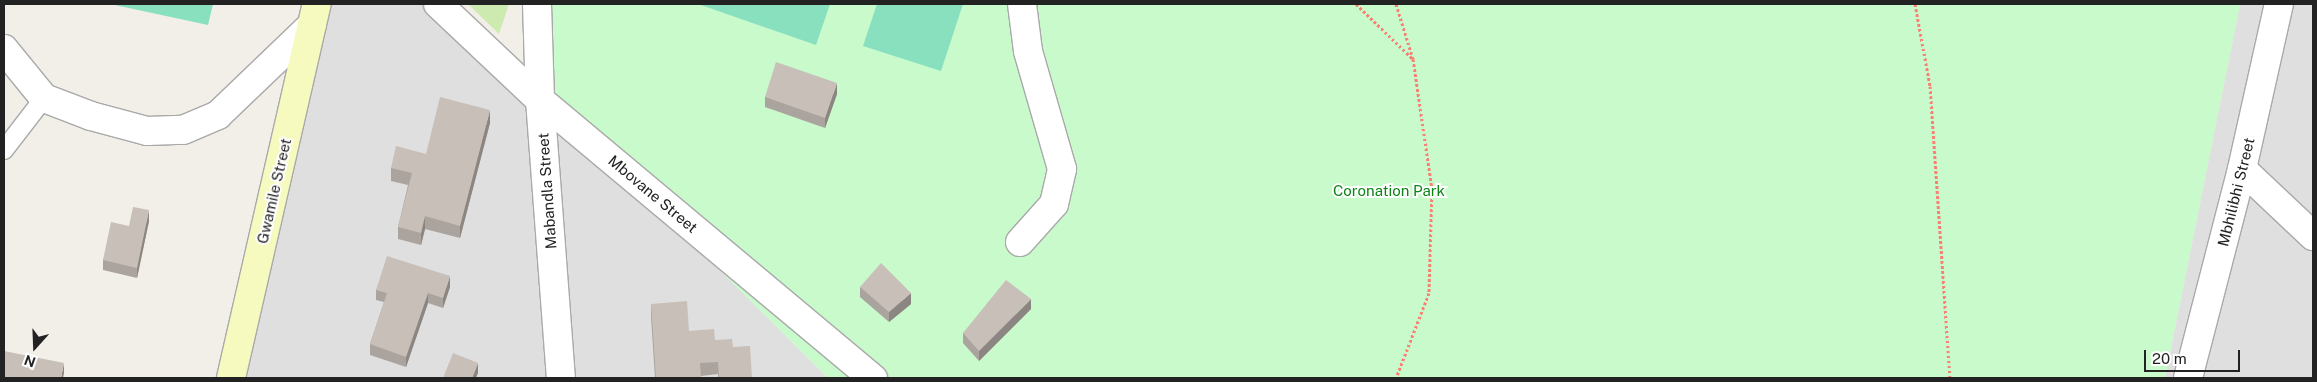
<!DOCTYPE html>
<style>
body{margin:0}
#map{position:relative;width:2317px;height:382px;overflow:hidden;background:#f2efe9;font-family:"Public Sans",sans-serif}
div>[style]{position:absolute}
[style*='--x']{left:calc(var(--x)*1px);top:calc(var(--y)*1px);width:calc(var(--w)*1px);rotate:calc(var(--a)*1deg)}
.residential>*{inset:0;background:#e0dfdf}
.grass>*{inset:0;background:#cdebb0}
.park>*{inset:0;background:#c8facc}
.pitch>*{inset:0;background:#88e0be}
.path>*{height:3px;margin-top:-1.5px;transform-origin:0;background:repeating-linear-gradient(90deg,#fa8072 0 2.5px,transparent 0 5px)}
.roads{filter:drop-shadow(1px 0 #a9a9a9) drop-shadow(-1px 0 #a9a9a9) drop-shadow(0 1px #a9a9a9) drop-shadow(0 -1px #a9a9a9)}
.service>*{height:18px;margin:-9px;padding:0 9px;transform-origin:9px;border-radius:9px;background:#fff}
.minor>*{height:28px;margin:-14px;padding:0 14px;transform-origin:14px;border-radius:14px;background:#fff}
.tertiary>*{height:28px;margin:-14px;padding:0 14px;transform-origin:14px;border-radius:14px;background:#fff}
.secondary>*{height:28px;margin:-14px;padding:0 14px;transform-origin:14px;border-radius:14px;background:#f7fabf}
.wall>*{inset:0;background:#aba49e}
.shaded-wall>*{inset:0;background:#8b8681}
.building>*{inset:0;background:#c7bfb8}
span{translate:-50% -50%;white-space:nowrap;text-align:center;line-height:1.15;-webkit-text-stroke:4px #fff;paint-order:stroke}
.street-label{font-size:15px;color:#222}
.park-label{font-size:15px;color:#0c8416}
.frame{position:absolute;inset:0;border:5px solid #222;pointer-events:none}
.north{position:absolute;left:10px;top:322px;width:50px;height:50px;-webkit-text-stroke:4px #fff;paint-order:stroke;rotate:200deg;font-size:14px;font-weight:700;line-height:20px;text-align:center;color:#222}
.north::after{content:'';display:block;margin:auto;width:18px;height:22px;background:#222;clip-path:polygon(50% 0,100% 100%,50% 72%,0 100%)}
.scale{position:absolute;left:2144px;top:350px;width:96px;height:22px;box-sizing:border-box;border:2px solid #222;border-top:0;padding-left:6px;font-size:15px;line-height:18px;white-space:nowrap;color:#222;-webkit-text-stroke:4px #fff;paint-order:stroke}
</style>
<div id="map">
<div class="residential">
<i style="clip-path:polygon(317px 4px,444px 4px,540px 91px,828px 378px,231px 378px)"></i>
<i style="clip-path:polygon(2240px 4px,2313px 4px,2313px 378px,2165px 378px)"></i>
</div>
<div class="grass">
<i style="clip-path:polygon(468px 4px,509px 4px,499px 34px)"></i>
</div>
<div class="park">
<i style="clip-path:polygon(537px 4px,2240px 4px,2165px 378px,828px 378px,540px 91px)"></i>
</div>
<div class="pitch">
<i style="clip-path:polygon(110px 4px,213px 4px,208px 25px)"></i>
<i style="clip-path:polygon(698px 4px,830px 4px,816px 45px)"></i>
<i style="clip-path:polygon(877px 4px,963px 4px,941px 71px,863px 46px)"></i>
</div>
<div class="path">
<i style="--x:1356;--y:4;--w:79;--a:44"></i>
<i style="--x:1413;--y:59;--w:131;--a:81.7"></i>
<i style="--x:1432;--y:189;--w:104;--a:91.7"></i>
<i style="--x:1429;--y:293;--w:91;--a:111.2"></i>
<i style="--x:1396;--y:4;--w:58;--a:72.8"></i>
<i style="--x:1915;--y:4;--w:83;--a:79.6"></i>
<i style="--x:1930;--y:86;--w:293;--a:86.1"></i>
</div>
<div class="roads">
<div class="service">
<i style="--x:4;--y:150;--w:66;--a:-52.4"></i>
</div>
<div class="minor">
<i style="--x:537;--y:4;--w:96;--a:88.2"></i>
<i style="--x:540;--y:100;--w:279;--a:85.7"></i>
<i style="--x:4;--y:49;--w:63;--a:50.8"></i>
<i style="--x:44;--y:98;--w:50;--a:21"></i>
<i style="--x:91;--y:116;--w:58;--a:15"></i>
<i style="--x:147;--y:131;--w:36;--a:-2"></i>
<i style="--x:183;--y:130;--w:38;--a:-23"></i>
<i style="--x:218;--y:115;--w:130;--a:-43.8"></i>
<i style="--x:2242;--y:169;--w:98;--a:43.3"></i>
<i style="--x:1020;--y:242;--w:51;--a:-48.2"></i>
<i style="--x:1054;--y:204;--w:36;--a:-77"></i>
<i style="--x:1062;--y:169;--w:123;--a:-106.1"></i>
<i style="--x:1028;--y:51;--w:47;--a:-97.3"></i>
<i style="--x:2188;--y:378;--w:216;--a:-75.5"></i>
<i style="--x:2242;--y:169;--w:169;--a:-77.4"></i>
</div>
<div class="tertiary">
<i style="--x:438;--y:4;--w:140;--a:43.3"></i>
<i style="--x:540;--y:100;--w:434;--a:39.9"></i>
</div>
<div class="secondary">
<i style="--x:231;--y:378;--w:384;--a:-77.1"></i>
</div>
</div>
<div class="wall">
<i style="clip-path:polygon(837px 94px,825px 128px,765px 107px,765px 97px)"></i>
<i style="clip-path:polygon(490px 123px,460px 238px,425px 229px,421px 245px,398px 239px,398px 227px,408px 185px,391px 181px,391px 168px,426px 154px)"></i>
<i style="clip-path:polygon(149px 221px,137px 278px,103px 270px,103px 260px,129px 226px)"></i>
<i style="clip-path:polygon(450px 287px,443px 308px,428px 303px,406px 367px,370px 355px,370px 344px,384px 302px,376px 300px,376px 290px)"></i>
<i style="clip-path:polygon(860px 287px,911px 304px,889px 322px,860px 297px)"></i>
<i style="clip-path:polygon(651px 304px,689px 331px,733px 347px,752px 378px,718px 378px,718px 374px,701px 376px,701px 378px,655px 378px,651px 317px)"></i>
<i style="clip-path:polygon(1031px 309px,979px 361px,963px 343px,963px 333px)"></i>
</div>
<div class="shaded-wall">
<i style="clip-path:polygon(837px 83px,837px 94px,825px 128px,825px 118px)"></i>
<i style="clip-path:polygon(490px 110px,490px 123px,460px 238px,460px 226px)"></i>
<i style="clip-path:polygon(149px 210px,149px 221px,137px 278px,137px 268px)"></i>
<i style="clip-path:polygon(425px 216px,425px 229px,421px 245px,421px 233px)"></i>
<i style="clip-path:polygon(450px 276px,450px 287px,443px 308px,443px 298px)"></i>
<i style="clip-path:polygon(428px 293px,428px 303px,406px 367px,406px 357px)"></i>
<i style="clip-path:polygon(911px 293px,911px 304px,889px 322px,889px 312px)"></i>
<i style="clip-path:polygon(1031px 299px,1031px 309px,979px 361px,979px 351px)"></i>
<i style="clip-path:polygon(64px 363px,64px 373px,63px 378px,61px 378px)"></i>
<i style="clip-path:polygon(478px 363px,478px 373px,476px 378px,472px 378px)"></i>
</div>
<div class="building">
<i style="clip-path:polygon(776px 62px,837px 83px,825px 118px,765px 97px)"></i>
<i style="clip-path:polygon(440px 97px,490px 110px,460px 226px,425px 216px,421px 233px,398px 227px,412px 173px,391px 168px,396px 146px,426px 154px)"></i>
<i style="clip-path:polygon(133px 207px,149px 210px,137px 268px,103px 260px,111px 222px,129px 226px)"></i>
<i style="clip-path:polygon(387px 256px,450px 276px,443px 298px,428px 293px,406px 357px,370px 344px,387px 293px,376px 290px)"></i>
<i style="clip-path:polygon(881px 263px,911px 293px,889px 312px,860px 287px)"></i>
<i style="clip-path:polygon(1006px 280px,1031px 299px,979px 351px,963px 333px)"></i>
<i style="clip-path:polygon(687px 301px,689px 331px,714px 329px,715px 340px,732px 339px,733px 347px,750px 346px,752px 378px,719px 378px,718px 362px,700px 363px,701px 378px,656px 378px,651px 304px)"></i>
<i style="clip-path:polygon(4px 351px,64px 363px,61px 378px,8px 378px,4px 377px)"></i>
<i style="clip-path:polygon(453px 353px,478px 363px,472px 378px,443px 378px)"></i>
</div>
<div class="street-label">
<span style="left:274px;top:191px;rotate:-77deg">Gwamile Street</span>
<span style="left:547px;top:191px;rotate:-94deg">Mabandla Street</span>
<span style="left:2236px;top:192px;rotate:-76deg">Mbhilibhi Street</span>
<span style="left:653px;top:194px;rotate:40deg">Mbovane Street</span>
</div>
<div class="park-label">
<span style="left:1389px;top:191px">Coronation Park</span>
</div>
<div class="frame"></div>
<div class="north">N</div>
<div class="scale">20 m</div>
</div>
